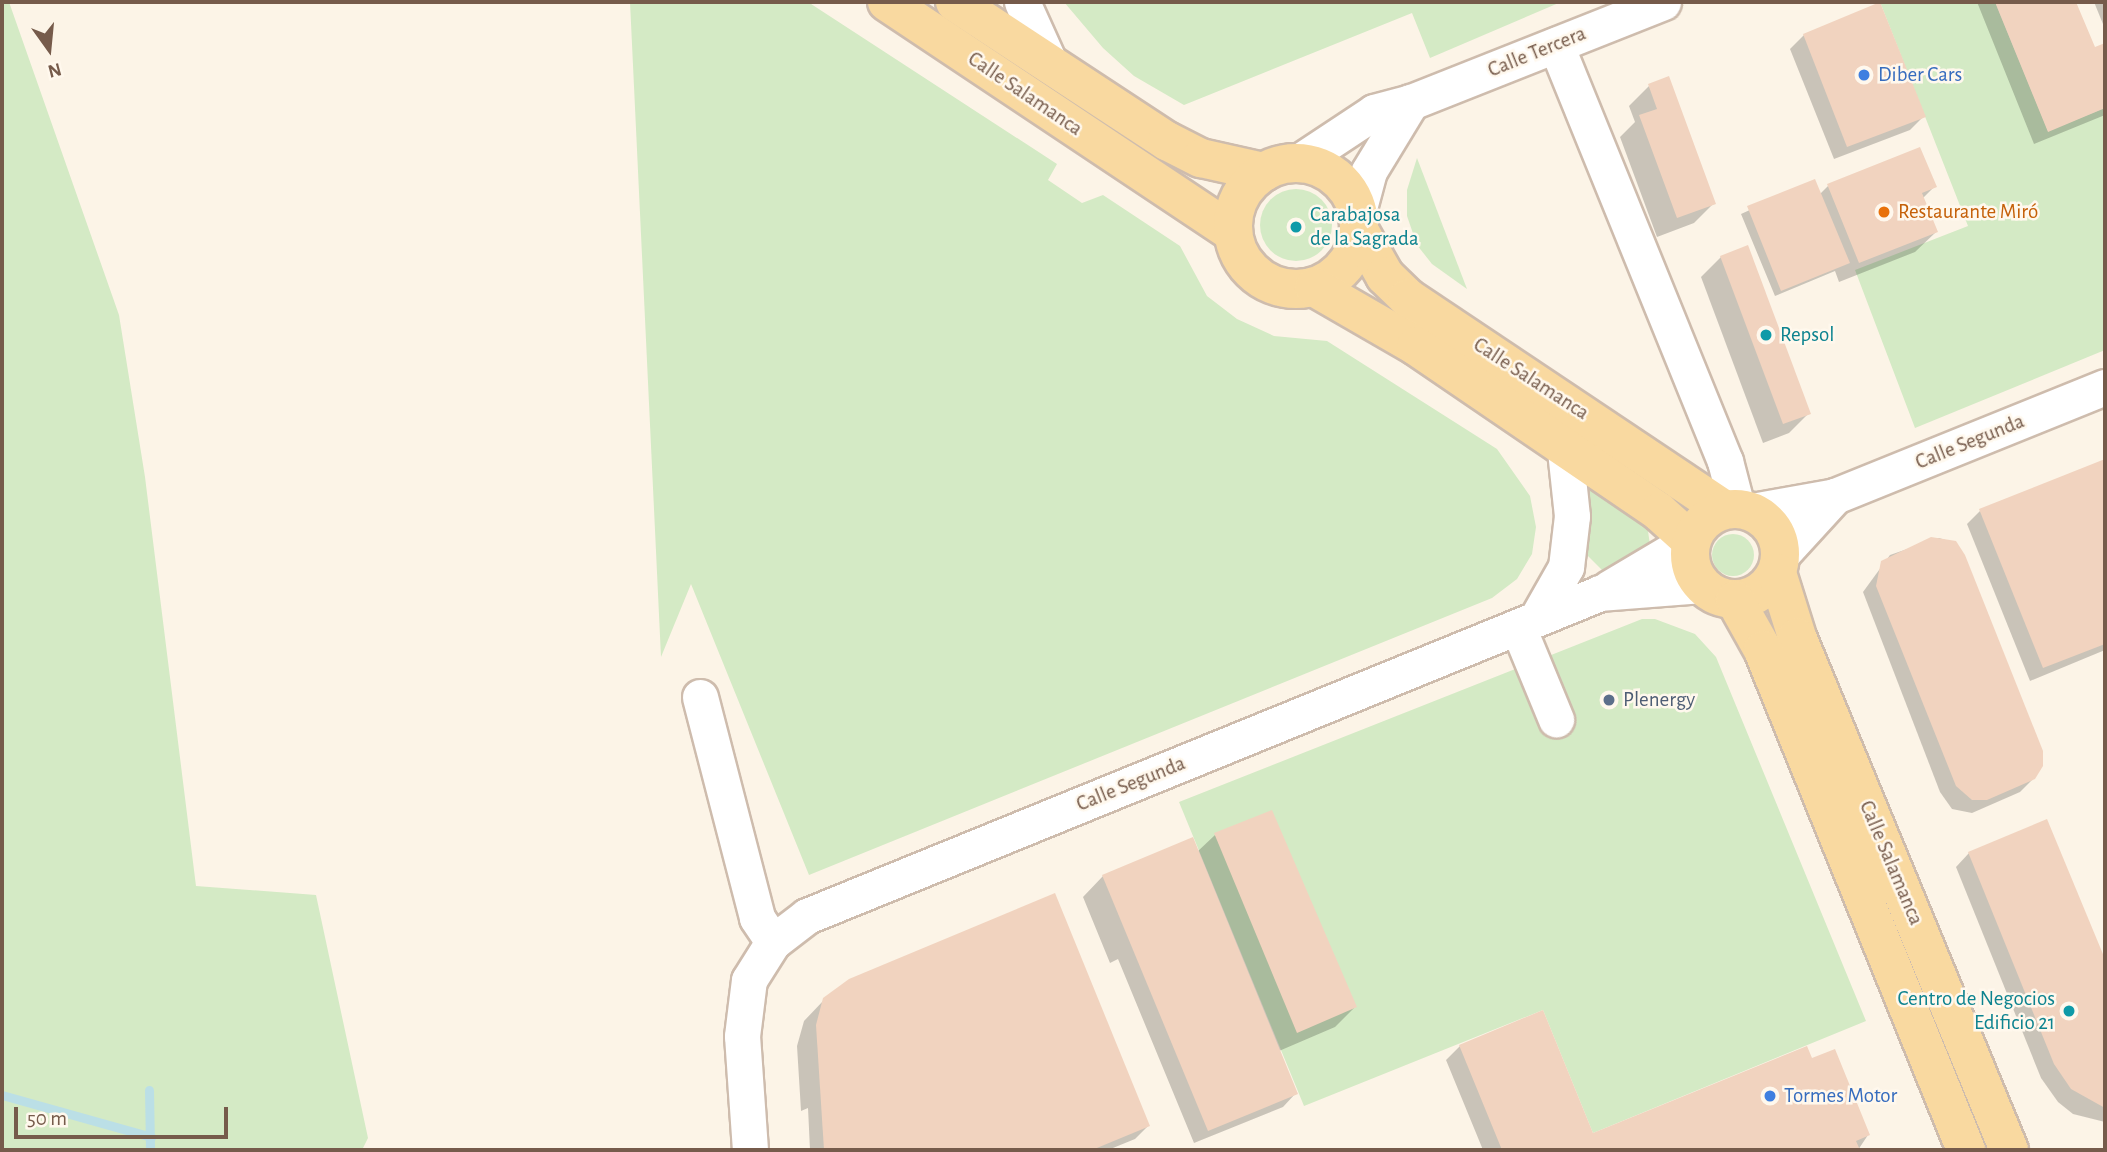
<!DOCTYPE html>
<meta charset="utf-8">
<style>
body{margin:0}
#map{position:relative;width:2107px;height:1152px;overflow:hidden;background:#fcf4e7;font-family:"Alegreya Sans",sans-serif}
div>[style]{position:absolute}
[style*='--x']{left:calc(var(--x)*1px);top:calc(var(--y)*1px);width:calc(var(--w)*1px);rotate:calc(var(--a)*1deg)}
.green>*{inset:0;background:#d4eac5}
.round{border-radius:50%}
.shadow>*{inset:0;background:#0003}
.stream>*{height:9px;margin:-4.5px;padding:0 4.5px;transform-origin:4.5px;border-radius:4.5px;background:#bbdfe6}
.building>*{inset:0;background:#f1d3bf}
.roads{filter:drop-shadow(2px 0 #cebcad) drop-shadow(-2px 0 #cebcad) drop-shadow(0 2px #cebcad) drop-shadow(0 -2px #cebcad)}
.minor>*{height:35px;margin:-17.5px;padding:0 17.5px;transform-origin:17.5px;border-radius:17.5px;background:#fff}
.major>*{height:38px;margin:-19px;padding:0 19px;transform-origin:19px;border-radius:19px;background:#f9d9a0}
.major>.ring{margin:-19px;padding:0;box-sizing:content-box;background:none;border:38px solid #f9d9a0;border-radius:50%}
.dots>*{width:19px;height:19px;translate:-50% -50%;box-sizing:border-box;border:4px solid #fff8ed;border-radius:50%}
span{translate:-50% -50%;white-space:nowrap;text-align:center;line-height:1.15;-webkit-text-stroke:5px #fff8ed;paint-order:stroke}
.street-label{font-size:21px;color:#765b4b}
.shop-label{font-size:21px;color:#366cbe}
.left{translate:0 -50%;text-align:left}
.food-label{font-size:21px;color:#c56008}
.culture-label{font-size:21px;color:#0d838f}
.right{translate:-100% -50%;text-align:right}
.service-label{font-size:21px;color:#4e5e75}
.frame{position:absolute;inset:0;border:4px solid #765b4b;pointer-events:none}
.north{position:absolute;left:14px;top:14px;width:70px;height:70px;-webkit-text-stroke:5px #fff8ed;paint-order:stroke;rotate:165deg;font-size:19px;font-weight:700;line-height:28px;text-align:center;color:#765b4b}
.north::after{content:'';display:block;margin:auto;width:24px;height:32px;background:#765b4b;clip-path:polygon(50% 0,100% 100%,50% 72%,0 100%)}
.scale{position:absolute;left:14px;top:1107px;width:214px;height:32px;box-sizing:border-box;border:4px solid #765b4b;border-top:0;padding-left:9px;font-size:21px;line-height:24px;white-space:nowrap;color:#765b4b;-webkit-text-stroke:5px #fff8ed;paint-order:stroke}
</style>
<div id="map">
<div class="green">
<i style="clip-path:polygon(2px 2px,9px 2px,119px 315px,145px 477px,196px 886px,316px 895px,368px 1138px,362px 1150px,2px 1150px)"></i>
<i style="clip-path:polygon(630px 2px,808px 2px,1057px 164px,1048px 180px,1082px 203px,1103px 195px,1180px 246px,1207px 296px,1237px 319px,1274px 336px,1327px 341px,1497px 449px,1530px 496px,1536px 527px,1532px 554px,1517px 579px,1492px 598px,809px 875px,691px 584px,661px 657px)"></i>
<i style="clip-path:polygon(1064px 2px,1561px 2px,1430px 58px,1412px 13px,1184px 105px,1134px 76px,1103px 48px)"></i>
<i style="clip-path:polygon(1880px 2px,1995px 2px,2048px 131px,2105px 108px,2105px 350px,1915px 428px,1855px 270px,1968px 226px)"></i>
<i style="clip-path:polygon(1417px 158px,1467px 289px,1432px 264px,1417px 245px,1407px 216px,1407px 190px)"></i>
<i class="round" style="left:1260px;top:189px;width:72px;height:72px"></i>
<i style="clip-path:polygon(1585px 486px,1647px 524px,1650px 545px,1641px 555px,1602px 570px,1581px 549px)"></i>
<i class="round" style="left:1712px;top:534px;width:42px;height:42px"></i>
<i style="clip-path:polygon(1642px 619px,1655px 619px,1695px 634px,1716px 657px,1866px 1021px,1593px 1133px,1543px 1010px,1304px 1106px,1179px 802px)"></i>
</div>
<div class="shadow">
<i style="clip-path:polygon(1977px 2px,2074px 2px,2094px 49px,2105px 45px,2105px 115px,2034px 144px)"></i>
<i style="clip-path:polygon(2094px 2px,2105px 2px,2105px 29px)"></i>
<i style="clip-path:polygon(1804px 35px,1924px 116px,1910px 130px,1834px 159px,1790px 49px)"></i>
<i style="clip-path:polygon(1649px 86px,1714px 203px,1694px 223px,1657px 237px,1620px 137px,1635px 122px,1629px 106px)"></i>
<i style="clip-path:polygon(1814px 181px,1820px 194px,1828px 186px,1935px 186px,1922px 199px,1936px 232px,1915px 252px,1839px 282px,1835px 271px,1775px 296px,1741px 214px)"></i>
<i style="clip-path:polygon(1721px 257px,1809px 413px,1789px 433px,1763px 443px,1701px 277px)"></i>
<i style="clip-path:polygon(2105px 461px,2105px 650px,2030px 681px,1967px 524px,1980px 511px)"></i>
<i style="clip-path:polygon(1939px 538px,1955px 543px,2034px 778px,2020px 792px,1972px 813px,1952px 809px,1940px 792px,1863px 592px,1890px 555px)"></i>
<i style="clip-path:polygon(2047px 821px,2105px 964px,2105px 1122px,2073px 1114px,2058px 1102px,2041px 1078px,1956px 867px,1969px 853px)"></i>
<i style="clip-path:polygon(1215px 835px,1355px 1007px,1335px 1027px,1279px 1051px,1296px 1093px,1283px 1107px,1194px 1143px,1118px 959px,1110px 963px,1083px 897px,1103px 876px,1197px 852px)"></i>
<i style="clip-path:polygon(824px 1000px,1148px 1126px,1135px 1139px,1108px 1150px,810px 1150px,808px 1108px,801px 1111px,797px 1046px,804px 1021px)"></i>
<i style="clip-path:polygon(1460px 1046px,1592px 1135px,1811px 1061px,1868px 1135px,1858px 1150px,1483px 1150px,1446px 1060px)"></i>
</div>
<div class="stream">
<i style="--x:149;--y:1090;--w:60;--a:89"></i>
<i style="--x:2;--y:1095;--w:155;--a:15.7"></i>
</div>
<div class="building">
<i style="clip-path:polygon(1880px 2px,1926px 117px,1847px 147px,1803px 34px)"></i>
<i style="clip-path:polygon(1995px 2px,2076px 2px,2095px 47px,2105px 43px,2105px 108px,2048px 132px)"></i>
<i style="clip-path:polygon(1669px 76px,1716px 204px,1677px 218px,1639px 115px,1657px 109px,1648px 84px)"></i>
<i style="clip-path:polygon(1920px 147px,1937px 187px,1922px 193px,1938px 232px,1859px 263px,1827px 184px)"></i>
<i style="clip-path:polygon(1815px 179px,1850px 263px,1781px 291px,1747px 206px)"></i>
<i style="clip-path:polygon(1748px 245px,1811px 414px,1783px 424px,1720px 256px)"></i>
<i style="clip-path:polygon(2105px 459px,2105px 644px,2043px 668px,1979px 509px)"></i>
<i style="clip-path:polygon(1931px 537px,1956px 541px,1965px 555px,2043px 751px,2043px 766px,2035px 779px,1987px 800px,1972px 800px,1956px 786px,1876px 586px,1881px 561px)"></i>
<i style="clip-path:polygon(1272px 810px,1357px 1007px,1297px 1033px,1214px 833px)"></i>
<i style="clip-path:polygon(2047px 819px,2105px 959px,2105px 1108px,2071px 1089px,2054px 1064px,1968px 852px)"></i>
<i style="clip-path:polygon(1193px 837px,1298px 1094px,1208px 1131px,1102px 875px)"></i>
<i style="clip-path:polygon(1055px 893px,1150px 1126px,1092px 1150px,824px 1150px,816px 1025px,823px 998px,849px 979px)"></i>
<i style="clip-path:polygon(1543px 1010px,1593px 1133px,1807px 1046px,1812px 1058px,1835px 1049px,1870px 1135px,1856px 1141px,1860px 1150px,1502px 1150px,1459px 1045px)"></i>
</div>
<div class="roads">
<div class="minor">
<i style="--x:1022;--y:2;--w:68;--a:65.7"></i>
<i style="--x:1556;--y:45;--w:449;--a:67.9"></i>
<i style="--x:1725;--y:461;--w:48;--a:75.4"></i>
<i style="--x:1297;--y:163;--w:92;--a:-33.5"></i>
<i style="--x:1374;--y:112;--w:38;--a:-15"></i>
<i style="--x:1411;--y:102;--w:271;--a:-21.6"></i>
<i style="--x:1358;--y:212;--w:42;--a:-75"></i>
<i style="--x:1369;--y:171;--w:81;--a:-58.7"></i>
<i style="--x:1752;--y:511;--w:84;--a:-10.2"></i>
<i style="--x:1835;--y:496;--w:291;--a:-22"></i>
<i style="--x:1782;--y:554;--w:79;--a:-47.6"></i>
<i style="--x:1609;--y:588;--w:94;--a:-30.7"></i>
<i style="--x:1537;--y:618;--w:59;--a:-60.4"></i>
<i style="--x:1566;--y:567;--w:51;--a:-83.3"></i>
<i style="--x:1572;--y:516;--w:65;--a:-96.1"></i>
<i style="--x:1518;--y:627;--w:100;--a:67.6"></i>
<i style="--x:700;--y:697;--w:228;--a:75.5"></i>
<i style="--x:757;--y:918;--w:29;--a:56"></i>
<i style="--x:750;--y:1150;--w:114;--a:-94"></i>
<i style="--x:742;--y:1036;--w:56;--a:-82.9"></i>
<i style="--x:749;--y:980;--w:45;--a:-57.7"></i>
<i style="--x:773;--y:942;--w:43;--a:-37.4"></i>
<i style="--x:807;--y:916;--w:856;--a:-22.16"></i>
<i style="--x:1600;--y:593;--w:101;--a:-4.5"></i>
</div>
<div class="major">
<i style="--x:887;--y:2;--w:416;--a:33.7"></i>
<i style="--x:955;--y:2;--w:254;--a:33.3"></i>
<i style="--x:1167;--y:141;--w:38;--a:27"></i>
<i style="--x:1201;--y:158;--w:64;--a:12.7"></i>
<i class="ring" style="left:1233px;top:163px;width:88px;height:88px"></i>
<i style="--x:1359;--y:230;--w:53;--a:60.5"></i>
<i style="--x:1385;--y:276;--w:32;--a:44"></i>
<i style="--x:1408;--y:298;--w:379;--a:33.8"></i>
<i style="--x:1314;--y:287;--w:118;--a:30"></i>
<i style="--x:1416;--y:346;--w:294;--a:34.3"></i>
<i style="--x:1659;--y:512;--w:42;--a:42.1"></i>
<i class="ring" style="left:1690px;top:509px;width:52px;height:52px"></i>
<i style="--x:1777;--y:573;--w:67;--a:72.6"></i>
<i style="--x:1797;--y:637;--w:555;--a:67.55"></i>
<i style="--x:1735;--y:600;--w:57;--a:60.8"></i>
<i style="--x:1763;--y:650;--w:540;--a:67.9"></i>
</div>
</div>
<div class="dots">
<i style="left:1864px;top:75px;background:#3f7fe0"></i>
<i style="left:1884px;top:212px;background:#e8710a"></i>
<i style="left:1296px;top:227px;background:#0f9aa8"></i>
<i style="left:1766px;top:335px;background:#0f9aa8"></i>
<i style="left:1609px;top:700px;background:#5c6f8a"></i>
<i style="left:2069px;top:1011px;background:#0f9aa8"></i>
<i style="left:1770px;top:1096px;background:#3f7fe0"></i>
</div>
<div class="street-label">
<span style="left:1537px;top:52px;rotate:-22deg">Calle Tercera</span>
<span style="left:1025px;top:94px;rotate:34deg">Calle Salamanca</span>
<span style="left:1531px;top:379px;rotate:33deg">Calle Salamanca</span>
<span style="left:1970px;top:442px;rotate:-22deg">Calle Segunda</span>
<span style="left:1131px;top:784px;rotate:-22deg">Calle Segunda</span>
<span style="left:1891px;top:863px;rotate:67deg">Calle Salamanca</span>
</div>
<div class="shop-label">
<span class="left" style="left:1878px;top:75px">Diber Cars</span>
<span class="left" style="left:1784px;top:1096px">Tormes Motor</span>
</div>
<div class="food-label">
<span class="left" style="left:1898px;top:212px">Restaurante Miró</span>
</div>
<div class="culture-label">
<span class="left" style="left:1310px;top:227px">Carabajosa<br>de la Sagrada</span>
<span class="left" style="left:1780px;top:335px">Repsol</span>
<span class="right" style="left:2055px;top:1011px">Centro de Negocios<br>Edificio 21</span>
</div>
<div class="service-label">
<span class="left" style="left:1623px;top:700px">Plenergy</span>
</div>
<div class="frame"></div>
<div class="north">N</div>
<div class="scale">50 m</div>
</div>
